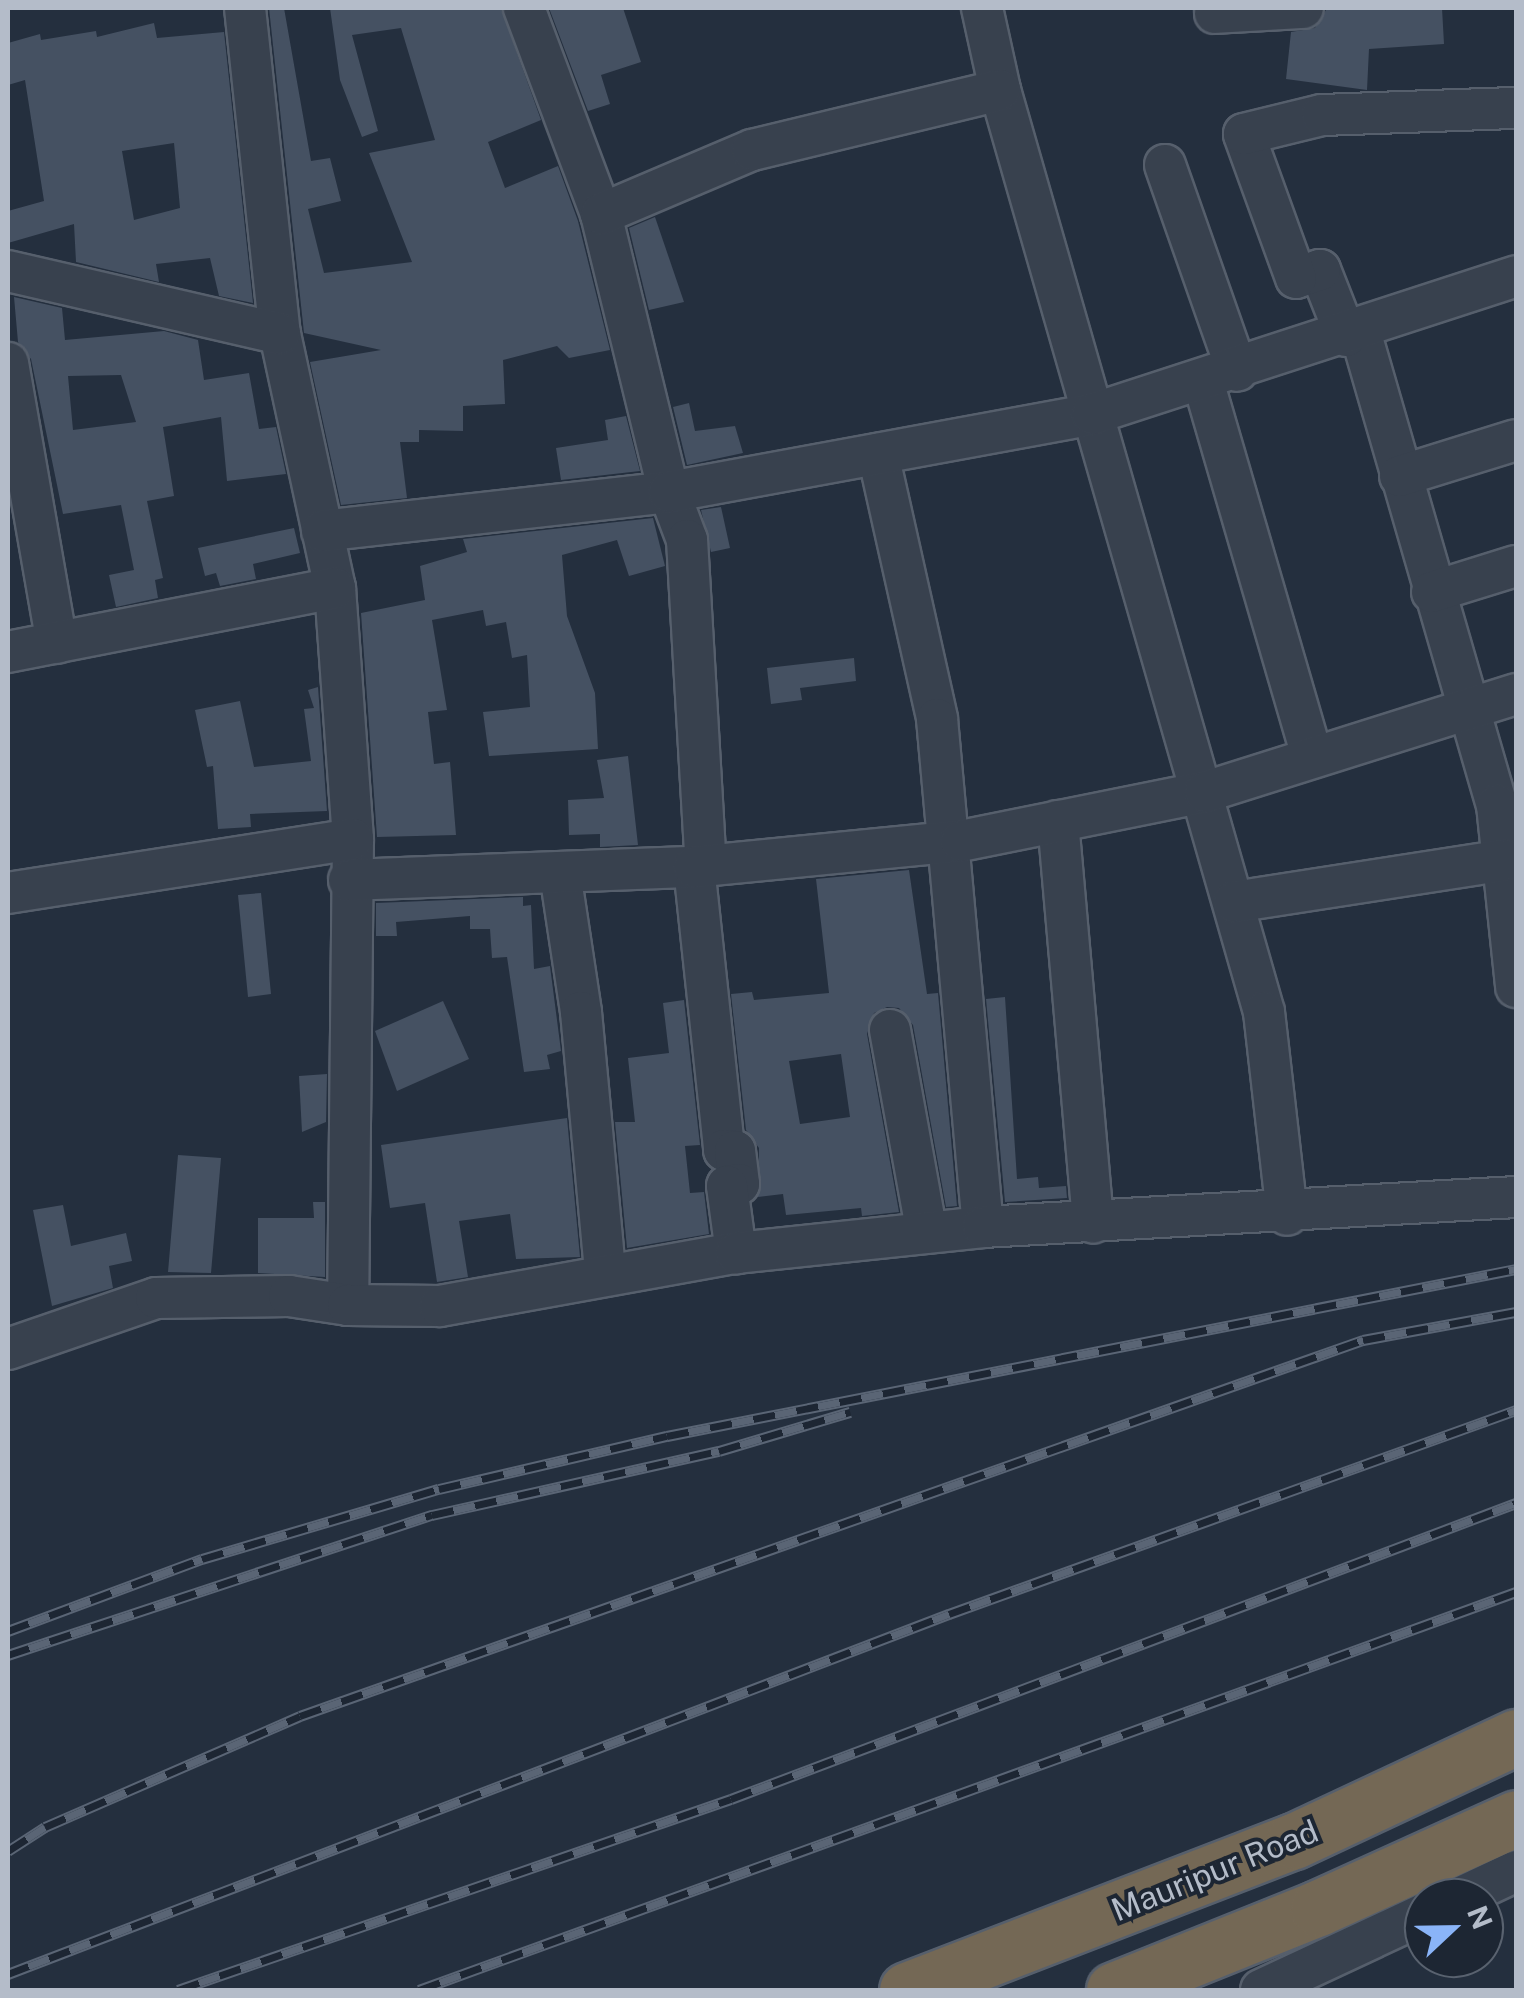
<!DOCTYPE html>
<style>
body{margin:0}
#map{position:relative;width:1524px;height:1998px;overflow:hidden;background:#242f3e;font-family:"Public Sans",sans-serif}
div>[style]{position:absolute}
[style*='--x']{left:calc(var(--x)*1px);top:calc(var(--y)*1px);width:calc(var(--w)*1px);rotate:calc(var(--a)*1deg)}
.building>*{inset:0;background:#455162}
.roads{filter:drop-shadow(2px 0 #565f6c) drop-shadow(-2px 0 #565f6c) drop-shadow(0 2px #565f6c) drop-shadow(0 -2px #565f6c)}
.minor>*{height:40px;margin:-20px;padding:0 20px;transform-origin:20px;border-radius:20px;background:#38414e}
.highway>*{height:55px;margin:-27.5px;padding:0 27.5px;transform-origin:27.5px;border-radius:27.5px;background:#746855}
.rail>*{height:11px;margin-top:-5.5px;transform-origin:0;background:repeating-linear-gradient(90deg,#1d2633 0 22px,#5a6575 0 44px);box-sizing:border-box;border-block:2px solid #5a6575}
span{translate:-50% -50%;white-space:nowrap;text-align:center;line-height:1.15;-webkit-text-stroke:8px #1d2633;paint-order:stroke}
.street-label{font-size:32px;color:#b4bcc9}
.frame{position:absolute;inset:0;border:10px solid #b4bcc9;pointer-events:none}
.north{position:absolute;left:1404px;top:1878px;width:100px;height:100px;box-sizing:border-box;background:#1d2633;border:2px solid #59626f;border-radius:50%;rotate:68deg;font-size:28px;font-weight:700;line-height:40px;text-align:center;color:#b4bcc9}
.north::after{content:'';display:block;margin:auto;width:35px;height:45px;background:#8ab4f8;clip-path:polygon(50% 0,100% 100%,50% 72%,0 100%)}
</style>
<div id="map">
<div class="building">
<i style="clip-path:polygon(269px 8px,284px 8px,311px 161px,330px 158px,341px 201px,308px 209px,324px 273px,412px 262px,369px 153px,435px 140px,401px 28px,352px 35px,378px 131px,362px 137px,340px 80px,330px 8px,501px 8px,541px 120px,488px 142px,505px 188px,558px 166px,578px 221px,610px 350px,569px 358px,557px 346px,503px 360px,505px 404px,463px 406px,463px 431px,419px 430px,419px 442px,400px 442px,407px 498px,341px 505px,310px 362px,381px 350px,304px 333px)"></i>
<i style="clip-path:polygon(549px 8px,623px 8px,641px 62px,601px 75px,610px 104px,588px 111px)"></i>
<i style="clip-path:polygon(1442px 8px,1444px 44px,1369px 49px,1367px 90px,1286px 79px,1291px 32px,1315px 28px,1326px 10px)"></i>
<i style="clip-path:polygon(evenodd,154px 23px,157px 38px,224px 32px,253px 303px,219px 296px,210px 258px,156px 264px,159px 282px,76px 262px,74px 224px,8px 243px,8px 211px,44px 201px,25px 80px,8px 85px,8px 43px,40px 34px,41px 40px,96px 31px,97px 37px,154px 23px,174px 143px,180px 208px,134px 220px,122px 151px,174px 143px)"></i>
<i style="clip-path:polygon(655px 217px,684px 302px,649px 310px,629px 228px)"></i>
<i style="clip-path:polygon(evenodd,14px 297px,62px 308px,65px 340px,164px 331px,198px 340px,204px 380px,249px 373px,259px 429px,276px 427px,286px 474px,227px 481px,221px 417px,163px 427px,174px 496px,147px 501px,163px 578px,155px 580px,158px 598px,116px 607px,109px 575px,134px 570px,121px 505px,63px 514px,31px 359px,18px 342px,14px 297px,121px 375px,136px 422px,73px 430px,68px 376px,121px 375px)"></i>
<i style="clip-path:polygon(689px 403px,695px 431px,735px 426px,743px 453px,687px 465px,673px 407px)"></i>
<i style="clip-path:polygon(626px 416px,640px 471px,561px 480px,556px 448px,608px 440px,605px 420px)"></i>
<i style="clip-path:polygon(721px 507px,730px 548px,711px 552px,701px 510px)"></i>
<i style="clip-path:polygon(653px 518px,665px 566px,629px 576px,617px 540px,562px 555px,567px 616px,595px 693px,598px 749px,489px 756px,483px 712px,530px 707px,527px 655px,512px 658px,506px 622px,486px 626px,483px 610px,432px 620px,447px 710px,428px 712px,434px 764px,450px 762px,456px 835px,377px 837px,361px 613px,425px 600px,420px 566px,467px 552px,463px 539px)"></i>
<i style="clip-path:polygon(294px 528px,300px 553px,253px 564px,256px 579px,220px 586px,216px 573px,205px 576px,198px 548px)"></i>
<i style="clip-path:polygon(854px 658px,856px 681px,800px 688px,802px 700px,771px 704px,767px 668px)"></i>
<i style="clip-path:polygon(318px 687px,327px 811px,250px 814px,251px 827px,218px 829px,213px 766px,207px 767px,195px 710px,240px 701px,254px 767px,311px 761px,304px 709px,314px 708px,308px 690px)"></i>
<i style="clip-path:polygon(628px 756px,638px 845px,600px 847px,600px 834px,569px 835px,568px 800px,604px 798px,597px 760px)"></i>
<i style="clip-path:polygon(evenodd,909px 870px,927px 994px,938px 993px,957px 1206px,946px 1207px,913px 1025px,899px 1008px,887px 1007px,874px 1013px,867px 1034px,899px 1212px,862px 1216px,861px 1208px,786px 1215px,783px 1194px,758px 1197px,759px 1148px,746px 1130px,731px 994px,752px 992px,754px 1000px,829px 993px,816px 879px,909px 870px,841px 1054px,850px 1117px,800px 1124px,789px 1061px,841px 1054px)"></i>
<i style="clip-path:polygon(261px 893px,271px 994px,248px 997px,238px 895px)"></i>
<i style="clip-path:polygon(523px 897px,523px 906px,531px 905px,534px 969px,550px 966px,561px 1051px,547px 1055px,550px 1069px,524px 1072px,507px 957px,492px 958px,490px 929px,470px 929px,470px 916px,396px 922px,397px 936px,376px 936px,376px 903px)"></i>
<i style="clip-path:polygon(1005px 997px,1017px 1179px,1038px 1177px,1039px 1188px,1066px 1186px,1067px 1198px,1005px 1202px,986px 999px)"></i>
<i style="clip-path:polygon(684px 1000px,700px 1145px,685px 1146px,690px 1193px,704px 1192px,709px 1234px,627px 1248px,615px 1122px,635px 1122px,628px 1058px,669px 1053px,663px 1003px)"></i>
<i style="clip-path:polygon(443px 1001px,469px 1059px,397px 1091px,375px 1031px)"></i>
<i style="clip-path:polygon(327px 1074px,326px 1122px,302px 1132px,299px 1076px)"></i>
<i style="clip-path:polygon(567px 1118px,580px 1257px,516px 1259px,510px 1214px,459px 1221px,468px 1277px,437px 1282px,425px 1203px,390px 1208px,381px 1145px)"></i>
<i style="clip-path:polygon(178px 1155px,221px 1158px,211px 1273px,168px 1272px)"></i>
<i style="clip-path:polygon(313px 1202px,325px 1202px,325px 1277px,258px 1273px,258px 1218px,314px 1218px)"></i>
<i style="clip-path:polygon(63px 1205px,71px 1246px,126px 1233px,132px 1261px,109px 1266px,113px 1288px,52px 1306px,33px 1210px)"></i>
</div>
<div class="roads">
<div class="minor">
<i style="--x:245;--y:8;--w:328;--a:83.9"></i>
<i style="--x:280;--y:334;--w:260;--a:77.8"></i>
<i style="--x:335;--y:588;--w:252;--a:85.9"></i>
<i style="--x:353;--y:839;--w:466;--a:90.6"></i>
<i style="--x:524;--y:8;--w:220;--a:69.5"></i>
<i style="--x:601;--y:214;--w:286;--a:76.3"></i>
<i style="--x:669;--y:492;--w:51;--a:69.4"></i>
<i style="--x:687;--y:540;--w:327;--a:86.7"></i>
<i style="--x:982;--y:8;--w:84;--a:77.6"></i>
<i style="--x:1000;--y:90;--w:959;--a:74.02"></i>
<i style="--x:1264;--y:1012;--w:204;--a:83.5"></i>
<i style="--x:1215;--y:13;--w:88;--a:-3.3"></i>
<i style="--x:1165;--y:165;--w:218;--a:70.7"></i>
<i style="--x:601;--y:214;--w:164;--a:-23"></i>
<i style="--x:752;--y:150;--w:255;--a:-13.6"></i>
<i style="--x:8;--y:271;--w:279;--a:13"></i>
<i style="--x:1360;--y:331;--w:493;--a:73.9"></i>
<i style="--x:1497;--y:805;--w:183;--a:84"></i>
<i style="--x:1346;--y:336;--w:71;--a:-111.5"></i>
<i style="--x:1320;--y:270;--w:25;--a:162"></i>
<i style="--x:1296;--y:278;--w:153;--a:-109.9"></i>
<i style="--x:1244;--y:134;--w:80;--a:-13.7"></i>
<i style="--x:1322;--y:115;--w:194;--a:-2.1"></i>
<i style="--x:8;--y:363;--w:284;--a:80.1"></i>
<i style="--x:1203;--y:381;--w:391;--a:73.8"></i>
<i style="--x:878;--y:454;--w:271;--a:77.4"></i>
<i style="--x:937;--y:719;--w:510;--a:84.83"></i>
<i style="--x:1400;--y:476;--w:121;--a:-17.2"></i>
<i style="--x:322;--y:531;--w:349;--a:-6.4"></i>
<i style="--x:669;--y:492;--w:430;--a:-10.4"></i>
<i style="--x:1092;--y:414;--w:446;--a:-18"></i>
<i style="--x:1432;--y:592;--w:88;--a:-17.2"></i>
<i style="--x:8;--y:652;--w:333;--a:-11.1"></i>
<i style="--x:1058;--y:821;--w:403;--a:85"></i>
<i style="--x:694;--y:867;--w:285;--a:83.9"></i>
<i style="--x:724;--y:1150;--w:11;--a:5"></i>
<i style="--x:735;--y:1151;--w:33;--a:83"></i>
<i style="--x:739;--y:1184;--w:12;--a:171"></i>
<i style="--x:727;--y:1186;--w:68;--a:82.3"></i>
<i style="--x:560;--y:873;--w:141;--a:81.4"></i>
<i style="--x:581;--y:1012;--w:262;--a:84.7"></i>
<i style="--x:349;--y:880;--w:345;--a:-2.2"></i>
<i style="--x:694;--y:867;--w:268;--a:-5.6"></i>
<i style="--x:961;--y:841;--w:249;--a:-11.4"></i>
<i style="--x:1205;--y:792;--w:326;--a:-17.5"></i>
<i style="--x:8;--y:893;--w:349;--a:-8.9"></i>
<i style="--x:1234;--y:902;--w:275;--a:-8.8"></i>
<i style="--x:890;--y:1030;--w:206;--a:79.7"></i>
<i style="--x:8;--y:1349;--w:157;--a:-19"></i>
<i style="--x:156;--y:1298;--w:133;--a:-0.9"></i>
<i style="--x:289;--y:1296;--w:60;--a:8.7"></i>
<i style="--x:348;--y:1305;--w:92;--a:0.6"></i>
<i style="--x:440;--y:1306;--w:301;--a:-10.2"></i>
<i style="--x:736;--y:1253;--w:248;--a:-6"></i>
<i style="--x:983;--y:1227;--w:534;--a:-3.22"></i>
<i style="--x:1459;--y:1898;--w:63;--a:-25.3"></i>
<i style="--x:1261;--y:1990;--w:180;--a:-25"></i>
</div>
<div class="highway">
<i style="--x:907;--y:1990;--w:415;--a:-21.1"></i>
<i style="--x:1294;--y:1841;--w:245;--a:-25.1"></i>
<i style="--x:1114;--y:1990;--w:220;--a:-21.9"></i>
<i style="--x:1318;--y:1908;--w:217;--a:-24.4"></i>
</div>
</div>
<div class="rail">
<i style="--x:8;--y:1631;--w:207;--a:-20.4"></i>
<i style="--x:202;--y:1559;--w:247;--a:-16.5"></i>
<i style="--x:439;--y:1489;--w:234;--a:-13.1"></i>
<i style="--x:667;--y:1436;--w:865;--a:-11.13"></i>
<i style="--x:8;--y:1655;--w:447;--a:-18.3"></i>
<i style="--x:432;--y:1515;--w:294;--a:-12.6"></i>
<i style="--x:719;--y:1451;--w:137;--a:-16.6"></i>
<i style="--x:8;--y:1851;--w:44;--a:-33"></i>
<i style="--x:45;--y:1827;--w:278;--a:-23.5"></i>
<i style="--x:300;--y:1716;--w:1128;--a:-19.48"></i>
<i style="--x:1363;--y:1340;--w:156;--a:-10.4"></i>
<i style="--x:8;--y:1974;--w:1008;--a:-20.94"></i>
<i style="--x:949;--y:1614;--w:603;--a:-19.79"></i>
<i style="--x:178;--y:1990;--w:585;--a:-19.05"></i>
<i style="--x:731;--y:1799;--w:839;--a:-20.66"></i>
<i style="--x:419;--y:1990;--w:1167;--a:-19.94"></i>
</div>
<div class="street-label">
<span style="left:1215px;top:1871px;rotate:-22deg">Mauripur Road</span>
</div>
<div class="frame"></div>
<div class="north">N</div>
</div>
